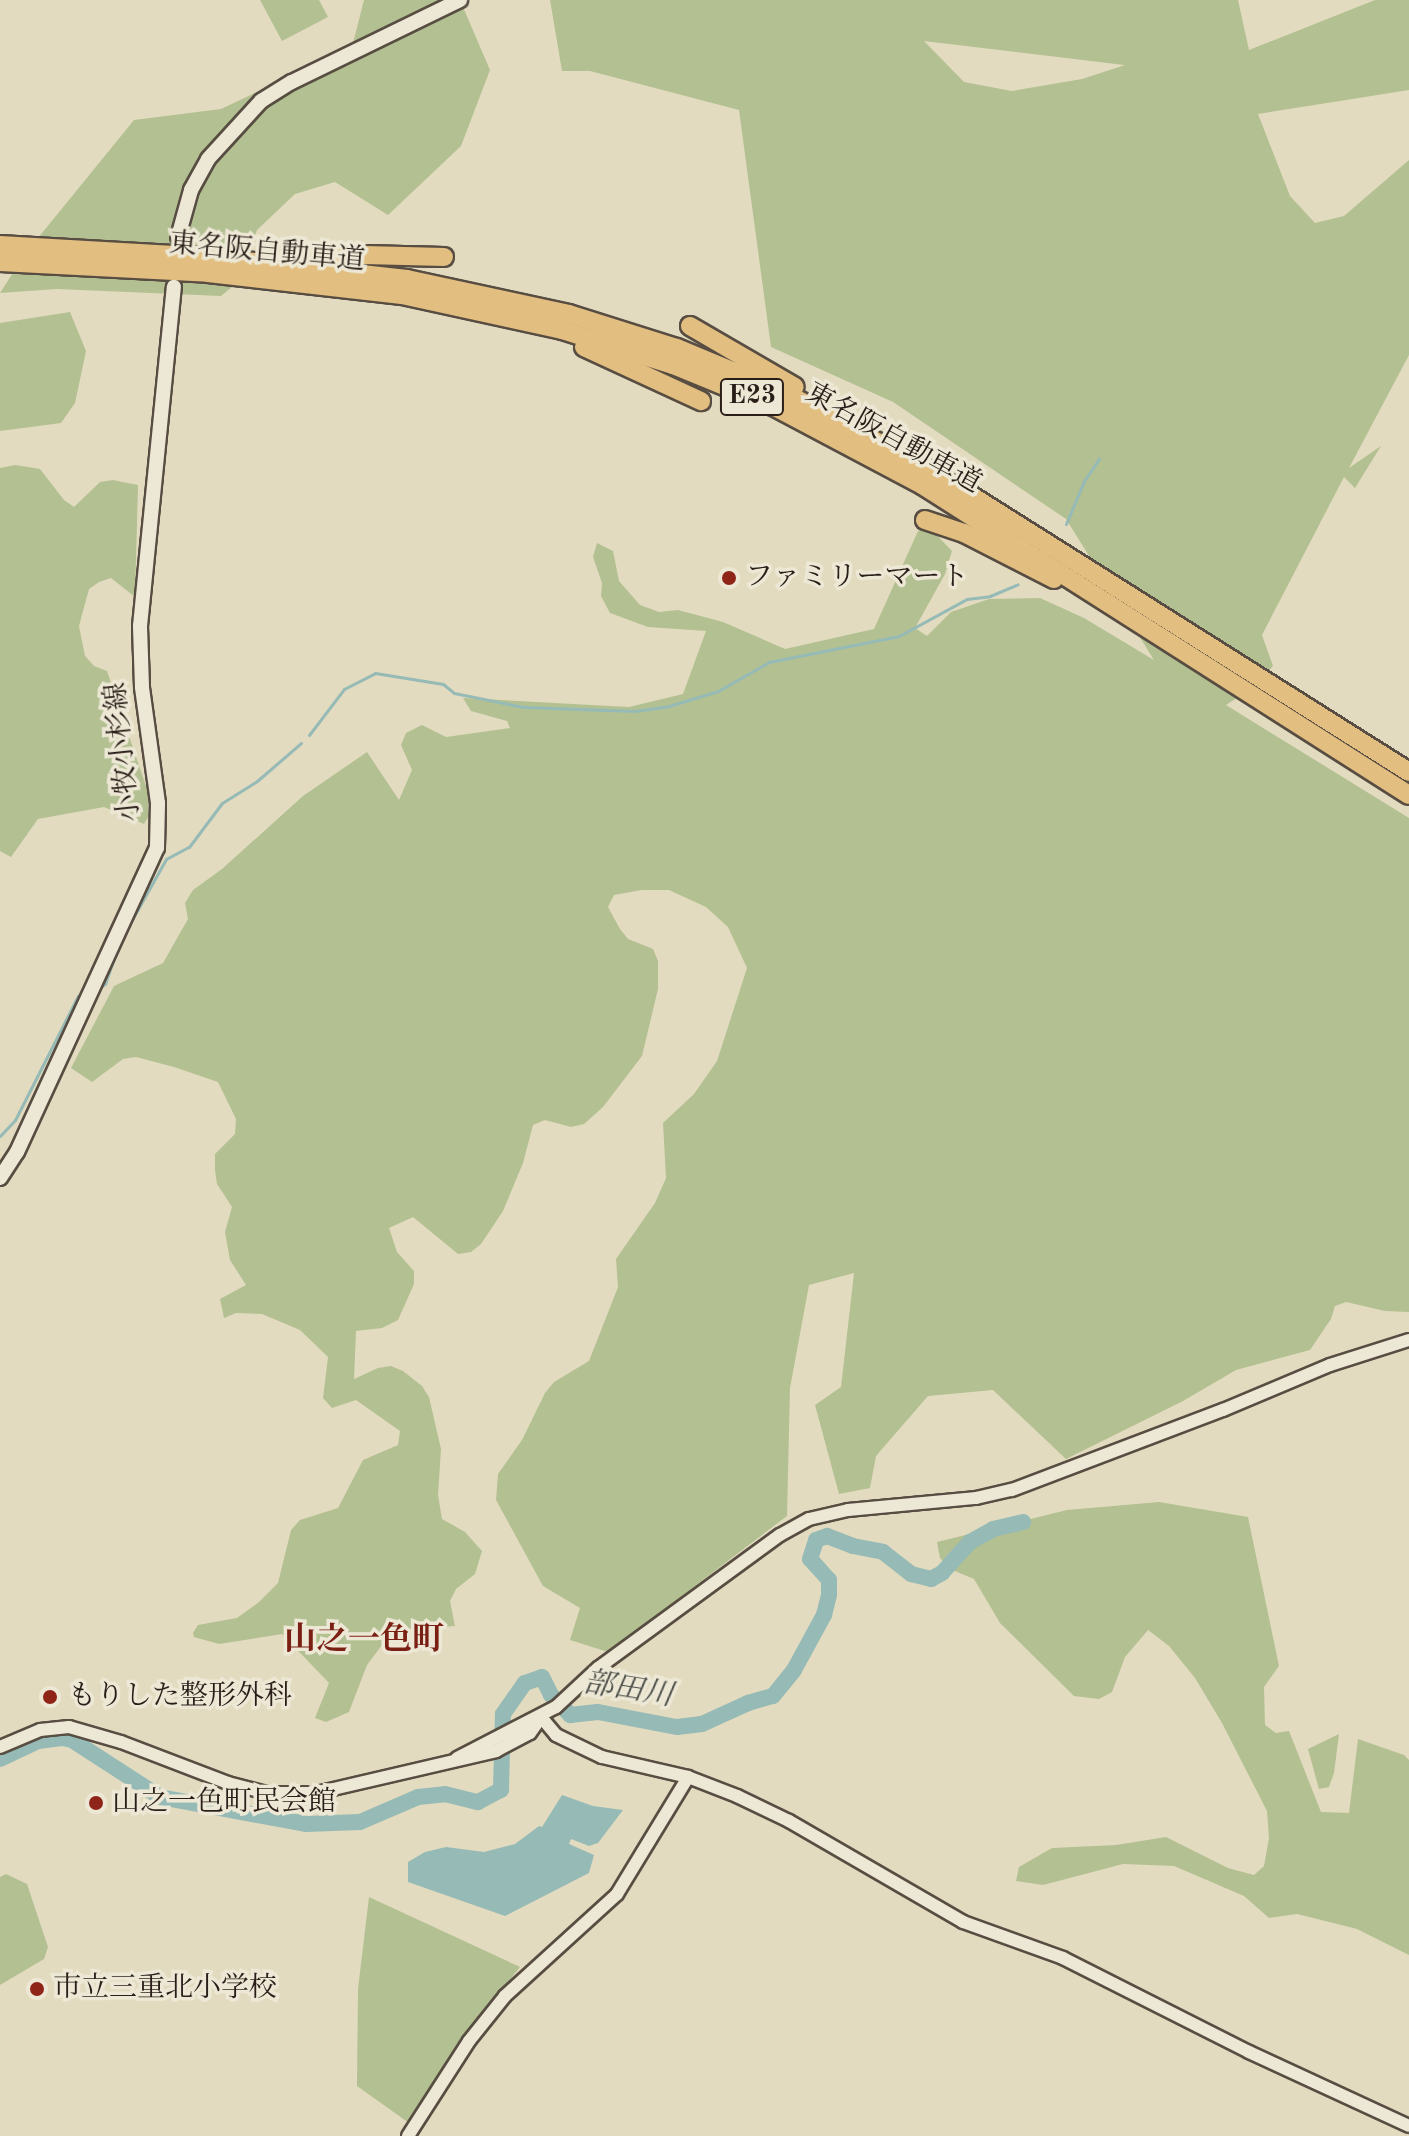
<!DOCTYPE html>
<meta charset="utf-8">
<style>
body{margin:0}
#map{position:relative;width:1409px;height:2136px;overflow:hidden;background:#e3dbbf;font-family:"Old Standard TT","Noto Serif JP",serif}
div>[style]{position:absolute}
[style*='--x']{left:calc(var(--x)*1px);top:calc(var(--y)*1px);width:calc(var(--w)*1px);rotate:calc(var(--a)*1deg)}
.green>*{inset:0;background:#b3c092}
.water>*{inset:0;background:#96bab6}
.stream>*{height:3px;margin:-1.5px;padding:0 1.5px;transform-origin:1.5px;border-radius:1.5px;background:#96bab6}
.river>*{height:16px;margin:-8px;padding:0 8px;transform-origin:8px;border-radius:8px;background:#96bab6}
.roads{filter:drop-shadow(2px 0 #584d42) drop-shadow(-2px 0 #584d42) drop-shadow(0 2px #584d42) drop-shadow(0 -2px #584d42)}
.tertiary>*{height:12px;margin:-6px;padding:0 6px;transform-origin:6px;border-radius:6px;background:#ede8d5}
.secondary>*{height:14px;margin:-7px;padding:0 7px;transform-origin:7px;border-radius:7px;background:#ede8d5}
.motorway>*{height:18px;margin:-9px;padding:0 9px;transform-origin:9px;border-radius:9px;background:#e2be80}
.dots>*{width:22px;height:22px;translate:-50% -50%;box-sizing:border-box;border:4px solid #ede8d5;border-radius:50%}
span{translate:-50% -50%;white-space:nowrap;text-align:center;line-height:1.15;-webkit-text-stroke:7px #ede8d5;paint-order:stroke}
.shield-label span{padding:2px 6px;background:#ede8d5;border:2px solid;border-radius:6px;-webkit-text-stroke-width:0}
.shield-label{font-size:26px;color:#2a1e19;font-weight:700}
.street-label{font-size:28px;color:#2a1e19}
.poi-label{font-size:28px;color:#2a1e19}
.left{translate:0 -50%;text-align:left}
.water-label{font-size:30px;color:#4a4d48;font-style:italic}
.quarter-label{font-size:32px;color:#7a1f14;font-weight:700}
</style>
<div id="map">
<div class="green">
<i style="clip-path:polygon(260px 0,319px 0,328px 17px,282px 41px)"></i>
<i style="clip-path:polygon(364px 0,460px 0,490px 70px,461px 146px,388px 215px,335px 182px,295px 194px,257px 230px,237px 283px,221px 296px,57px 289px,0 293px,25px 254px,134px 120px,221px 109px,352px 47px)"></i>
<i style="clip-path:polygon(evenodd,550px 0,1238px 0,1249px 50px,1375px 0,1409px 0,1409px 90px,1258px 114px,1290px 196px,1315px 223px,1344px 216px,1409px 160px,1409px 355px,1349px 468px,1381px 446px,1355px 488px,1344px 477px,1262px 635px,1273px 666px,1258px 684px,1226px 705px,1409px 818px,1409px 1312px,1385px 1311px,1346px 1302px,1335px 1306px,1331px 1319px,1310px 1350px,1236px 1370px,1183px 1401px,1066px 1459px,993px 1390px,928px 1396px,876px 1456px,870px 1488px,839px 1494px,815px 1405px,841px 1387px,854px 1273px,809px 1285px,790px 1388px,787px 1516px,608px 1652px,570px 1640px,580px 1608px,543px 1586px,496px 1500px,498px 1474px,522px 1440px,545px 1393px,554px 1382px,589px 1361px,618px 1287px,616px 1259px,655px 1203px,666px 1178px,663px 1123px,694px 1094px,717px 1061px,747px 968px,728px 927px,706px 907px,669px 890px,642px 890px,614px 895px,608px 907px,620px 929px,628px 939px,653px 949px,658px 961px,658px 989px,642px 1056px,603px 1107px,584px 1124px,571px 1127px,545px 1120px,533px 1125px,523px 1163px,503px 1211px,481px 1244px,471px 1252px,458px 1254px,413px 1217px,389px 1228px,397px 1252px,414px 1271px,414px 1284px,398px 1320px,382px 1328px,356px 1331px,354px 1379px,378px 1368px,391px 1366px,403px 1371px,422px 1386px,429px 1397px,441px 1449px,438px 1495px,442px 1519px,465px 1532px,482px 1551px,475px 1574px,456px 1589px,450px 1601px,455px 1626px,416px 1629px,382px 1645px,367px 1665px,349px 1712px,326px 1722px,315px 1718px,329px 1683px,282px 1634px,219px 1644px,194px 1637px,193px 1633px,198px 1625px,237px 1618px,259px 1602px,278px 1583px,291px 1530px,300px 1520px,338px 1508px,363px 1460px,398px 1445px,400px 1431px,356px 1400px,332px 1408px,323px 1398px,328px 1357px,300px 1330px,262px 1314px,236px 1313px,224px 1318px,220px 1299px,246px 1285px,230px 1260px,225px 1232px,232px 1207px,217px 1184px,215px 1170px,215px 1154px,235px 1134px,236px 1119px,218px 1082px,174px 1067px,136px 1057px,123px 1059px,92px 1082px,71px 1068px,114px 986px,163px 963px,188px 919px,185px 903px,193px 890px,222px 869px,303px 796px,367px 752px,399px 800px,412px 770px,401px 745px,406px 733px,422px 725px,446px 737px,510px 728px,507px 721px,471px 711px,463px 698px,629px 707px,683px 694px,706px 631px,648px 627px,610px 613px,601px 596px,602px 583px,593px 557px,597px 543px,613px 551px,619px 581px,640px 605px,659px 612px,678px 610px,723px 622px,785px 649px,874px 629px,918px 531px,929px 527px,952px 551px,945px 574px,915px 628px,927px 636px,951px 612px,989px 599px,1040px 598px,1084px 618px,1154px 660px,1066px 519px,893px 402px,771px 347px,739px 110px,590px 71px,562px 71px,550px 0,924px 41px,1124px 65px,1125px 65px,1082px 79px,1012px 91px,964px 82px,924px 41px)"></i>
<i style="clip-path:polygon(70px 312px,86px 351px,75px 403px,61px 423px,0 431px,0 323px)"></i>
<i style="clip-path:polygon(15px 465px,40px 469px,64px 500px,74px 507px,100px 482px,113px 480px,138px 485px,135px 597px,111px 578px,99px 582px,89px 589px,79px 626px,85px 656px,94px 666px,107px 671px,147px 789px,150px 814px,144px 824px,104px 807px,38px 819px,11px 857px,0 851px,0 468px)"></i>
<i style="clip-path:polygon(1159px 1502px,1248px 1517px,1279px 1666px,1264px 1687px,1265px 1725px,1276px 1733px,1289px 1731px,1321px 1812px,1349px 1813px,1358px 1739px,1404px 1755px,1409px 1760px,1409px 1955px,1357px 1929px,1297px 1914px,1269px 1918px,1244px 1896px,1174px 1866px,1123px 1864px,1043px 1885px,1016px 1881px,1019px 1867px,1052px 1848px,1116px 1845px,1166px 1837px,1228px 1868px,1254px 1875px,1264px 1866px,1269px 1838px,1267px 1811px,1222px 1723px,1195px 1678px,1169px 1646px,1148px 1630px,1125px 1657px,1112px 1692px,1099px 1699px,1074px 1696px,1000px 1623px,974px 1579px,950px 1569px,940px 1558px,937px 1542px,1067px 1510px)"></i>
<i style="clip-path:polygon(1339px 1734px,1334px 1773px,1329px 1787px,1319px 1789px,1308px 1749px)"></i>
<i style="clip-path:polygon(6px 1874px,27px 1884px,48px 1947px,44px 1959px,0 1985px,0 1877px)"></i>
<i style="clip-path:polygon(369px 1897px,520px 1967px,456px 2048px,409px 2123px,357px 2086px,358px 1989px)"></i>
</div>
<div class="water">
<i style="clip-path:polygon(562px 1795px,593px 1806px,623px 1810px,598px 1843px,589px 1846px,571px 1839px,569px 1844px,594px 1855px,589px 1873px,505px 1916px,408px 1882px,408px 1862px,425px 1852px,446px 1847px,484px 1852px,515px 1844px,539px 1826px,542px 1827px)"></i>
</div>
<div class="stream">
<i style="--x:1066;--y:524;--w:47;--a:-67.3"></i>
<i style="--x:1084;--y:481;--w:27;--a:-56"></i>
<i style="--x:309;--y:735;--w:58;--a:-52.7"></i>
<i style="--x:344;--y:689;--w:35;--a:-27"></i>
<i style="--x:375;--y:673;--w:69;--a:9.2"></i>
<i style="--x:443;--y:684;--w:14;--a:39"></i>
<i style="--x:454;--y:693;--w:70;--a:11.5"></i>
<i style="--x:523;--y:707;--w:112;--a:2"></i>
<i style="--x:635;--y:711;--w:34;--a:-8"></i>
<i style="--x:669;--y:706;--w:51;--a:-17"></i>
<i style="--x:718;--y:691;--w:59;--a:-29.6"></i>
<i style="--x:769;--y:662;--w:133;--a:-11.3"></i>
<i style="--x:899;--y:636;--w:77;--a:-28.6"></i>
<i style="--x:967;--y:599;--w:23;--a:-7"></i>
<i style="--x:990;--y:596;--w:30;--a:-23"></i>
<i style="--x:129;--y:925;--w:76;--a:-60.7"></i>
<i style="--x:166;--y:859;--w:26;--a:-28"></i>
<i style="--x:189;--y:847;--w:55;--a:-53.1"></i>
<i style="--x:222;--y:803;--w:41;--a:-32.2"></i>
<i style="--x:257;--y:781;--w:58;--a:-40.8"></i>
<i style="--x:96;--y:990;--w:11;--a:-34"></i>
<i style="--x:105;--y:984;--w:37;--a:-71"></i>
<i style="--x:0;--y:1136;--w:22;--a:-47"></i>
<i style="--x:15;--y:1120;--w:139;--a:-63.1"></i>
<i style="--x:78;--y:996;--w:8;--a:-23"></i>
</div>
<div class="river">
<i style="--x:0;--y:1759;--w:42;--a:-25.3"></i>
<i style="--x:38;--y:1741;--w:24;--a:-7"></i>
<i style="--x:62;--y:1738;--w:10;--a:11"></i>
<i style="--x:72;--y:1740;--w:105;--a:32.9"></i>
<i style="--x:160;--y:1797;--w:148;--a:10.5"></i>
<i style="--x:306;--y:1824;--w:54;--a:-2.1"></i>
<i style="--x:360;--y:1822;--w:63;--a:-23.3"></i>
<i style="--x:418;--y:1797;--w:27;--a:-6"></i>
<i style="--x:445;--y:1794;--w:34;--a:14"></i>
<i style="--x:478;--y:1802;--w:26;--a:-28"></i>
<i style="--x:501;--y:1790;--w:76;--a:-88.5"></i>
<i style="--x:503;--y:1714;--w:38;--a:-55"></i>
<i style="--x:525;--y:1683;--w:18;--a:-19"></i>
<i style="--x:542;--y:1677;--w:20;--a:63"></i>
<i style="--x:551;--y:1695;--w:28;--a:46"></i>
<i style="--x:570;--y:1715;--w:28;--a:-6"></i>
<i style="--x:598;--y:1712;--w:80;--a:10.8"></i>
<i style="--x:677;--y:1727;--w:25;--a:-7"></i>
<i style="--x:702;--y:1724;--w:51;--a:-24.5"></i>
<i style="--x:748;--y:1703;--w:26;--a:-16"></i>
<i style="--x:773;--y:1696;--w:33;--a:-51"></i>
<i style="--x:794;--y:1670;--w:63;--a:-61.4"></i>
<i style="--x:824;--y:1615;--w:21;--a:-76"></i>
<i style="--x:829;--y:1595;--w:15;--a:-90"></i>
<i style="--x:829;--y:1580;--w:28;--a:-132"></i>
<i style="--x:810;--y:1559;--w:20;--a:-72"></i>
<i style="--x:816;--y:1540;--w:12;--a:-20"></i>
<i style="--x:827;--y:1536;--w:28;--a:21"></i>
<i style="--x:853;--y:1546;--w:31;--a:11"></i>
<i style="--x:883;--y:1552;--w:36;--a:38"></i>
<i style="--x:911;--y:1574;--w:21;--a:14"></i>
<i style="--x:931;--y:1579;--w:13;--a:-29"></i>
<i style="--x:942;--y:1573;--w:42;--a:-47.9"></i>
<i style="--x:970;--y:1542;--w:26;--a:-29"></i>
<i style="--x:993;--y:1529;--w:31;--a:-13"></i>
</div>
<div class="roads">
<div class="tertiary">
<i style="--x:541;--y:1717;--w:23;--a:50"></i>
<i style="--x:556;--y:1735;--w:51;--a:25.6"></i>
<i style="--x:602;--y:1757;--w:88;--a:13.1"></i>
<i style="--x:688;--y:1777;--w:53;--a:21.2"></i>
<i style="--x:737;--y:1796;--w:58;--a:25.7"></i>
<i style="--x:789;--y:1821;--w:201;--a:30.1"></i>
<i style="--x:963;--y:1922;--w:106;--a:19.8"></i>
<i style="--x:1063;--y:1958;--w:208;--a:26.8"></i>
<i style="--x:1249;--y:2052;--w:176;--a:24.8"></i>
<i style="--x:0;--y:1747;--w:43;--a:-23"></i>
<i style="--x:40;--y:1730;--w:29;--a:-6"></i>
<i style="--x:69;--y:1727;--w:54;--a:16.1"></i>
<i style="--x:121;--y:1742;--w:115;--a:21"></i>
<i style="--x:228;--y:1783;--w:40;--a:14.4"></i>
<i style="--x:267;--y:1793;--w:49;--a:0"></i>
<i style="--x:316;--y:1793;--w:185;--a:-13.1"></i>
<i style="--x:496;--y:1751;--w:38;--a:-28"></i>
<i style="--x:530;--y:1733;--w:19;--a:-55"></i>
<i style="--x:457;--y:1758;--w:111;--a:-27.3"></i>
<i style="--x:556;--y:1707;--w:57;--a:-42.9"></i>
<i style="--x:598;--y:1668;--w:225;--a:-36.2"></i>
<i style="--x:780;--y:1535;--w:33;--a:-29"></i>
<i style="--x:809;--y:1519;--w:40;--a:-13"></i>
<i style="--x:848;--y:1510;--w:129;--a:-5.4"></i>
<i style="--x:976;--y:1498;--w:37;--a:-13"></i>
<i style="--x:1012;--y:1490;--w:226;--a:-20.8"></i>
<i style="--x:1223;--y:1410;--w:116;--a:-22.8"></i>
<i style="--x:1330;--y:1365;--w:83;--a:-17.6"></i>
<i style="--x:408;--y:2136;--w:113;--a:-57.3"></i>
<i style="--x:469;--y:2041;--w:58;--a:-51.3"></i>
<i style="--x:505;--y:1996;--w:151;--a:-42.3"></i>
<i style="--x:617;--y:1894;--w:137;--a:-58.7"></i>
</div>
<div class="secondary">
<i style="--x:178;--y:237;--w:49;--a:-74.5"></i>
<i style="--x:191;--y:190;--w:35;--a:-61"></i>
<i style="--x:208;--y:159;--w:79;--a:-47.6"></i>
<i style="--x:261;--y:101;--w:36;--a:-32"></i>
<i style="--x:292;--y:82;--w:187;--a:-26"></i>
<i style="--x:0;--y:1178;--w:31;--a:-57"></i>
<i style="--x:17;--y:1152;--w:335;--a:-65.3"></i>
<i style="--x:157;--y:848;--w:45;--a:-88.7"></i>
<i style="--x:158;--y:803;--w:117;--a:-97.9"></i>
<i style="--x:142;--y:687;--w:61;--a:-91.9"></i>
<i style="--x:140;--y:626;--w:341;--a:-84.3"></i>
</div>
<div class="motorway">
<i style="--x:0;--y:245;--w:209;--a:3.3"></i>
<i style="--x:209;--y:257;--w:199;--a:6.3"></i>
<i style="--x:407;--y:279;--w:166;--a:12.2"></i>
<i style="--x:569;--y:314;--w:113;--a:17.5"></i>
<i style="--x:677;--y:348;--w:119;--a:22.7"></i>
<i style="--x:787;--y:394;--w:164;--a:28"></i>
<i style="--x:932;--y:471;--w:564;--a:32.25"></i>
<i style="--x:285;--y:253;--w:159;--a:1.4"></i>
<i style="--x:0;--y:262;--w:208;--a:3"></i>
<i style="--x:208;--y:273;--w:195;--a:6.5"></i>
<i style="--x:402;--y:295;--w:164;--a:12.3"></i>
<i style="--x:562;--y:330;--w:116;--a:17.5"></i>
<i style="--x:673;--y:365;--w:108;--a:22.3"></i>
<i style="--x:773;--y:406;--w:169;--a:27.9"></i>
<i style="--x:922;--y:485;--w:577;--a:32.48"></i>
<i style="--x:690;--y:326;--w:121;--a:30.2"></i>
<i style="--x:584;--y:347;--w:129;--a:24.8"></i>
<i style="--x:925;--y:520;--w:41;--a:18.4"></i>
<i style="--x:964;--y:533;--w:101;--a:27.1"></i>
</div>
</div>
<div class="dots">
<i style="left:729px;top:578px;background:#8f2418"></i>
<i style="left:50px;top:1697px;background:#8f2418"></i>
<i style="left:96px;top:1803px;background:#8f2418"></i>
<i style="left:37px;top:1989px;background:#8f2418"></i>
</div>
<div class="shield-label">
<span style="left:752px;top:397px">E23</span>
</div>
<div class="street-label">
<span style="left:267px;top:253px;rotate:5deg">東名阪自動車道</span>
<span style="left:893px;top:439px;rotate:29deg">東名阪自動車道</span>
<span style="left:124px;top:752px;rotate:-96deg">小牧小杉線</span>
</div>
<div class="poi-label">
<span class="left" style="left:745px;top:578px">ファミリーマート</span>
<span class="left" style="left:68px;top:1697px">もりした整形外科</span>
<span class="left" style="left:112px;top:1803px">山之一色町民会館</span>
<span class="left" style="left:53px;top:1989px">市立三重北小学校</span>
</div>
<div class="water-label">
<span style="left:628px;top:1690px;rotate:9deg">部田川</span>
</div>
<div class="quarter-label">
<span style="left:364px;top:1641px">山之一色町</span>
</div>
</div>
